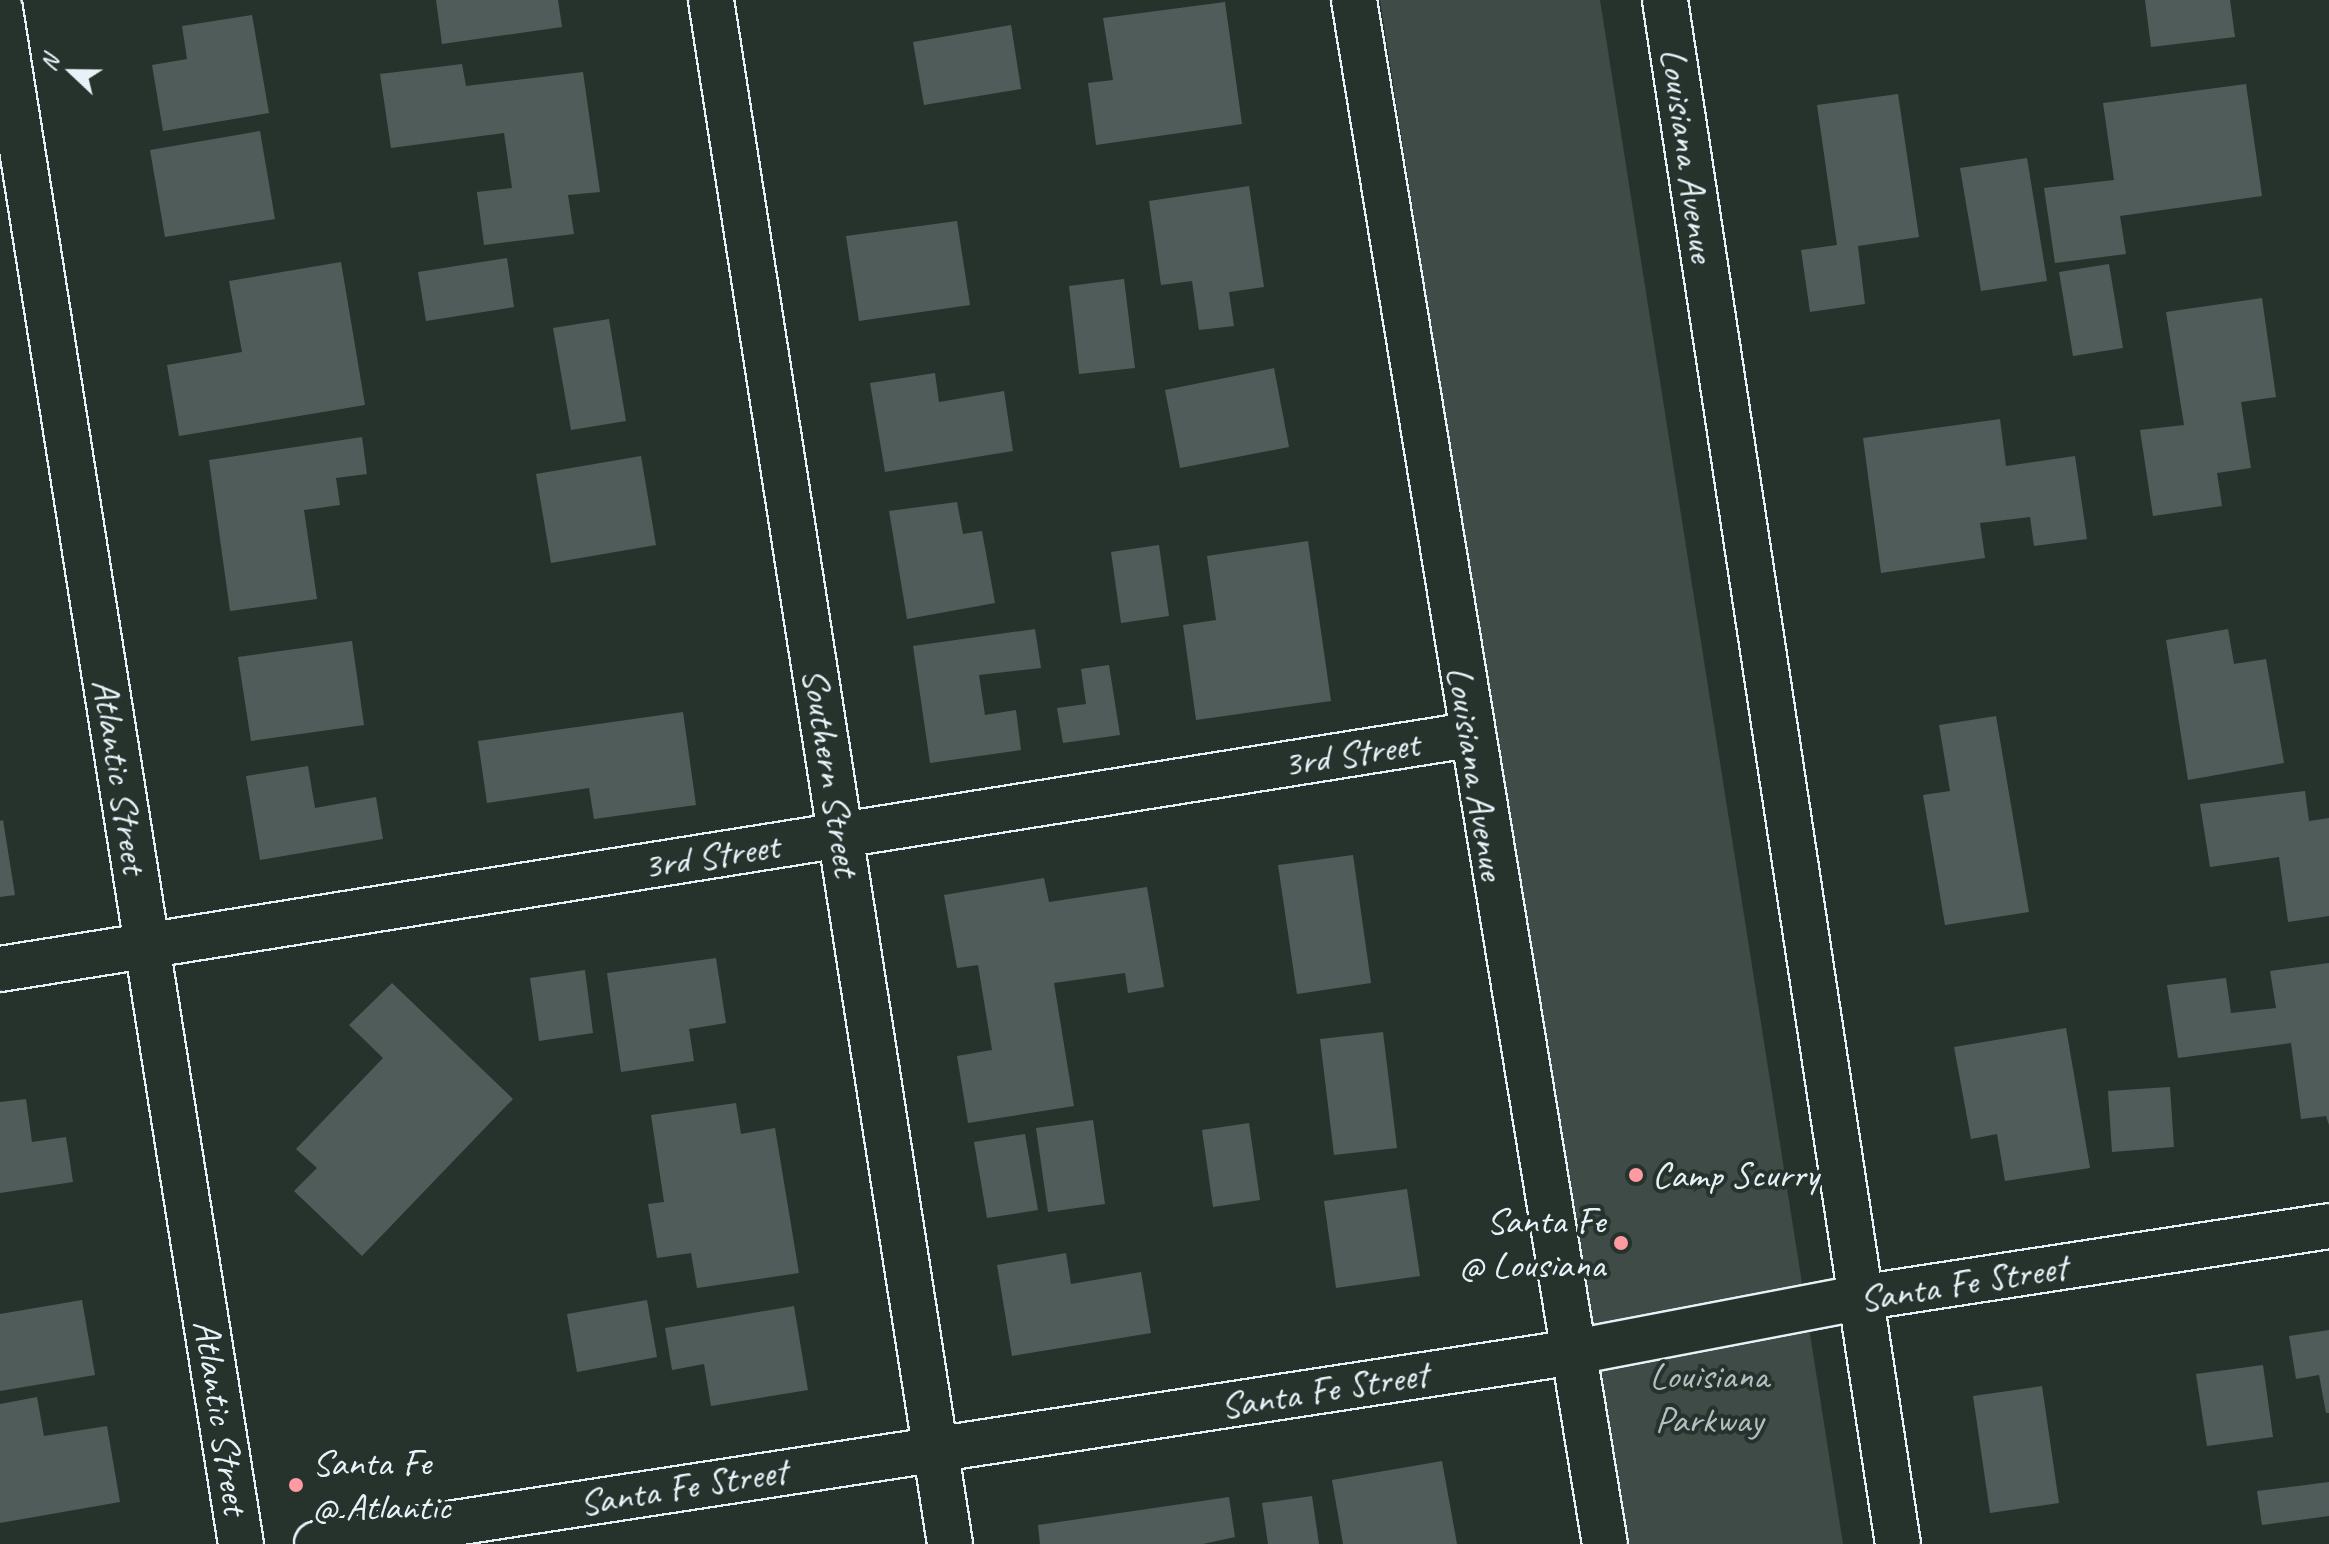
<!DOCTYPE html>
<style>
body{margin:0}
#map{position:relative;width:2329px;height:1544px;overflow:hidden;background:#26332d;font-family:Caveat,sans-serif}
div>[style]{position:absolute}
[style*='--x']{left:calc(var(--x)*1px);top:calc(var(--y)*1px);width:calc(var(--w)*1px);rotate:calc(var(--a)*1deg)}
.green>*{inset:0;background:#3e4b47}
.building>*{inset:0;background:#505c59}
.roads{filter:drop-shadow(2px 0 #e8f1f8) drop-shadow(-2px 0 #e8f1f8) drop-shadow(0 2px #e8f1f8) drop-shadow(0 -2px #e8f1f8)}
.street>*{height:44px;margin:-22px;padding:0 22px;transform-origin:22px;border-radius:22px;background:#26332d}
.secondary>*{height:44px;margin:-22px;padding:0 22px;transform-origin:22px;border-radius:22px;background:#26332d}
.dots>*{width:22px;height:22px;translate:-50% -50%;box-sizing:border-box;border:4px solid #26332d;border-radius:50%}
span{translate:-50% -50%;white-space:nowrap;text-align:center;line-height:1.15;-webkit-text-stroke:8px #26332d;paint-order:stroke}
.street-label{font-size:38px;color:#e8f1f8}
.poi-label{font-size:38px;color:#e8f1f8}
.left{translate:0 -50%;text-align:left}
.right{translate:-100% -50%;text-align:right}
.park-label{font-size:38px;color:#b5bfc3}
.north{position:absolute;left:32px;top:32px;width:80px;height:80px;-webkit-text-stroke:6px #26332d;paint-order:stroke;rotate:292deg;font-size:22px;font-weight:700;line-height:32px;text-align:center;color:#e8f1f8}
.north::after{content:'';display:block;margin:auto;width:28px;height:36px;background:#e8f1f8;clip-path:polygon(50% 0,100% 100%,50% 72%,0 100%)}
</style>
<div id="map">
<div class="green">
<i style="clip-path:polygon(1380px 0,1600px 0,1843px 1544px,1622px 1544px)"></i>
</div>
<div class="building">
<i style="clip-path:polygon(436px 0,558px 0,562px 27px,442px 44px)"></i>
<i style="clip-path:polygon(2145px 0,2230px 0,2235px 37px,2151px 47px)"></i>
<i style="clip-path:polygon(1225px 2px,1242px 124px,1096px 145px,1088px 83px,1113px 80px,1103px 18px)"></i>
<i style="clip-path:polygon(252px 15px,269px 113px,163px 131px,152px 65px,187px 59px,182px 26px)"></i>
<i style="clip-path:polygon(1011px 25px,1021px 89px,924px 105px,913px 42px)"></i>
<i style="clip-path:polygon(462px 64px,466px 86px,583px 72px,600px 192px,568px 195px,574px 234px,484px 245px,477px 192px,512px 188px,504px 133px,391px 148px,380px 74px)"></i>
<i style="clip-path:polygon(2246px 84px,2262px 196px,2120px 216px,2126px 254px,2055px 263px,2044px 188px,2114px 180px,2103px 103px)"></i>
<i style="clip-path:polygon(1898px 94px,1919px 237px,1858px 246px,1865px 304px,1810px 312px,1801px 250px,1837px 245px,1817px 105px)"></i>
<i style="clip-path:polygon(260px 131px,275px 219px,165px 237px,150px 150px)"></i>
<i style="clip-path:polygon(2027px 158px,2047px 281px,1981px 291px,1960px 168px)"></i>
<i style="clip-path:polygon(1249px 186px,1264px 287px,1229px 292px,1234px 326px,1199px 330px,1192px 281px,1161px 285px,1149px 201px)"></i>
<i style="clip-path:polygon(957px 221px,970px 305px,859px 321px,846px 236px)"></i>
<i style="clip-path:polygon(507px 258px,514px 307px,426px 321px,418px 272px)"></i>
<i style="clip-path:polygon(341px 262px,365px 405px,179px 436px,167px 365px,242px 352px,229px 281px)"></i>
<i style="clip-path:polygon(2109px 264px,2123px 348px,2073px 356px,2059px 272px)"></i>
<i style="clip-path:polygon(1124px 279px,1135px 368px,1079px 374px,1069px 286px)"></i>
<i style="clip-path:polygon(2262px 298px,2276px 397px,2241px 402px,2251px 468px,2217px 473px,2222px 506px,2153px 516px,2140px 430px,2184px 425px,2166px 312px)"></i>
<i style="clip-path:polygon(609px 319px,626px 421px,571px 430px,553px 328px)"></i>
<i style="clip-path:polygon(1274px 368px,1289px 447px,1180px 468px,1165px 390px)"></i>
<i style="clip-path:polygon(935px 373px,939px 402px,1004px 391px,1013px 451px,885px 472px,870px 383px)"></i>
<i style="clip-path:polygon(2000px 419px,2006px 466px,2075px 456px,2087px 539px,2034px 546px,2030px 517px,1980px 523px,1985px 558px,1881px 573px,1863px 438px)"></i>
<i style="clip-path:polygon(362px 437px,367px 474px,336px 478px,340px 505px,304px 510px,317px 599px,230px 611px,209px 460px)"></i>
<i style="clip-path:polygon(641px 456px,656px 545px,551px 563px,536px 474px)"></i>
<i style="clip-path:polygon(957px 502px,963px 534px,982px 531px,995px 603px,907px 619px,889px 511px)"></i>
<i style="clip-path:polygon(1308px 541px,1331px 701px,1196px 720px,1183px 625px,1216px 620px,1207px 556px)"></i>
<i style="clip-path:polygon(1159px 545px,1169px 616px,1121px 623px,1111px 552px)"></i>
<i style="clip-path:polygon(1035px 629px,1041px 668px,979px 675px,985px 715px,1016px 710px,1021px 750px,930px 763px,913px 646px)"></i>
<i style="clip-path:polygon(2228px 629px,2234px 664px,2266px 659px,2284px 763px,2188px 780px,2166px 640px)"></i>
<i style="clip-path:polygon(352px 641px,364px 725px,251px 741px,238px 657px)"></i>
<i style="clip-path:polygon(1109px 665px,1120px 735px,1063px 743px,1057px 708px,1086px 704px,1081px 669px)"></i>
<i style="clip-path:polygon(683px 712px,696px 805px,594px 819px,589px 788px,487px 803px,478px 741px)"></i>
<i style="clip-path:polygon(1996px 716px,2029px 912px,1945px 925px,1923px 795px,1950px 791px,1939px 725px)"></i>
<i style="clip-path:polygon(308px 766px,315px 808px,376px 797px,383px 839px,260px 860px,246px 776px)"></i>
<i style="clip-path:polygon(2305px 791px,2309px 821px,2329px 818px,2329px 916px,2288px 922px,2279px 857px,2210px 867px,2200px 804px)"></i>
<i style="clip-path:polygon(3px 820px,15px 895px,0 897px,0 821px)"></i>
<i style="clip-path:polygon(1353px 855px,1371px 983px,1297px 994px,1278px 865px)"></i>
<i style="clip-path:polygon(1044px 878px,1049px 902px,1147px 887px,1164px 987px,1128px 993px,1125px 973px,1054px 983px,1074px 1106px,968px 1123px,957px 1056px,992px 1050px,978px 965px,957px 968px,944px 895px)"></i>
<i style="clip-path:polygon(716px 958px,726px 1023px,689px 1029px,694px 1061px,621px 1072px,607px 973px)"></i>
<i style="clip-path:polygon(2329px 963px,2329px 1125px,2326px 1116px,2301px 1119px,2291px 1043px,2178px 1058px,2167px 985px,2226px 978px,2231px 1013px,2276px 1008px,2270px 971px)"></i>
<i style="clip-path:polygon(585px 970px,593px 1033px,539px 1041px,530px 978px)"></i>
<i style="clip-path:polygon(392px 983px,513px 1099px,362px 1256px,294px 1191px,317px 1168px,296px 1149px,383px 1058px,349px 1025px)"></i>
<i style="clip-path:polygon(2066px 1028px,2090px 1168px,2005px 1181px,1997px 1134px,1971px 1139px,1954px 1047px)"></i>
<i style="clip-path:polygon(1383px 1032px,1397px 1148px,1334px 1155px,1320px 1039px)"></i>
<i style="clip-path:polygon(2170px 1087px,2174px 1147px,2112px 1152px,2108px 1091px)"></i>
<i style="clip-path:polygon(26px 1099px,32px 1142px,66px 1137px,73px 1182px,0 1193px,0 1102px)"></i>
<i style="clip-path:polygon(736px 1103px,741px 1134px,775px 1128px,799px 1273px,697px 1288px,691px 1253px,657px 1258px,648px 1204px,664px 1202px,651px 1115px)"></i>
<i style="clip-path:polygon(1093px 1120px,1105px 1204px,1048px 1212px,1036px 1128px)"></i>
<i style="clip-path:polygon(1249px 1123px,1260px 1200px,1213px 1207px,1202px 1130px)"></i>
<i style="clip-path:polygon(1025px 1134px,1038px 1210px,987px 1218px,974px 1142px)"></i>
<i style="clip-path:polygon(1407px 1189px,1420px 1276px,1336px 1288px,1324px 1201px)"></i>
<i style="clip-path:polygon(1066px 1253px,1071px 1284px,1141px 1272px,1151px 1333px,1012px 1356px,997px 1265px)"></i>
<i style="clip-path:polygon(82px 1300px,95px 1375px,0 1391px,0 1314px)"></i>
<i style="clip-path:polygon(647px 1300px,657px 1357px,577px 1372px,567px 1314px)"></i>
<i style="clip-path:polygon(794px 1306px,808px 1390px,711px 1406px,704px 1364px,672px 1370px,665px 1328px)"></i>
<i style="clip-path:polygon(2329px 1330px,2329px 1413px,2326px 1413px,2319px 1375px,2296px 1379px,2289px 1336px)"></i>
<i style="clip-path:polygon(2263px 1365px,2273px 1437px,2207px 1446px,2196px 1374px)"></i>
<i style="clip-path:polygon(2042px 1386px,2059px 1503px,1990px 1513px,1973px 1396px)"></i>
<i style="clip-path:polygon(37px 1397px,44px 1436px,107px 1426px,120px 1502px,0 1523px,0 1404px)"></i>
<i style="clip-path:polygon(1442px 1461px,1457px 1544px,1343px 1544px,1332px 1480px)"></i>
<i style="clip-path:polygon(2329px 1482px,2329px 1516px,2262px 1525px,2257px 1491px)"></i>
<i style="clip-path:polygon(1312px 1496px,1319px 1544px,1268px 1544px,1262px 1503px)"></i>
<i style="clip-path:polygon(1229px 1497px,1235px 1537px,1203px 1544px,1040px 1544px,1038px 1525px)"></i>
</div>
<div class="roads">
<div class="street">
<i style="--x:711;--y:0;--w:1562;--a:81.2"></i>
<i style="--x:0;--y:9;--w:1554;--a:81.08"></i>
<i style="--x:0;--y:969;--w:1488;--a:-9.05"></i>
</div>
<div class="secondary">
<i style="--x:1354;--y:0;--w:1564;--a:80.77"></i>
<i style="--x:1665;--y:0;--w:1561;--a:81.42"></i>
<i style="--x:317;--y:1544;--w:1273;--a:-8.68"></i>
<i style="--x:1575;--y:1352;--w:289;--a:-10.8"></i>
<i style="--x:1859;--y:1298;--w:475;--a:-8.7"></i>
</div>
</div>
<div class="dots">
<i style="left:1636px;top:1175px;background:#ff9aa2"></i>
<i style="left:1621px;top:1243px;background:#ff9aa2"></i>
<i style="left:296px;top:1485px;background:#ff9aa2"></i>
</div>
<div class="street-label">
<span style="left:1688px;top:155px;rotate:82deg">Louisiana Avenue</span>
<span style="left:1351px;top:754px;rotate:-9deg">3rd Street</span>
<span style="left:831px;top:772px;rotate:81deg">Southern Street</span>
<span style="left:1476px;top:773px;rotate:81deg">Louisiana Avenue</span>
<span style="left:120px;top:776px;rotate:81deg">Atlantic Street</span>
<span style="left:711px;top:856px;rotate:-9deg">3rd Street</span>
<span style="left:1963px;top:1283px;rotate:-9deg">Santa Fe Street</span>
<span style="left:1324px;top:1390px;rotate:-9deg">Santa Fe Street</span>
<span style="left:221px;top:1417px;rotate:81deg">Atlantic Street</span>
<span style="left:683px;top:1487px;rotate:-9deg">Santa Fe Street</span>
</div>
<div class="poi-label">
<span class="left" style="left:1652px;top:1175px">Camp Scurry</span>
<span class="right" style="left:1605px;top:1243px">Santa Fe<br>@ Lousiana</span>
<span class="left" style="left:312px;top:1485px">Santa Fe<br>@ Atlantic</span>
</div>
<div class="park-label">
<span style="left:1709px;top:1398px">Louisiana<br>Parkway</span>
</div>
<div class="north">N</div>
</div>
